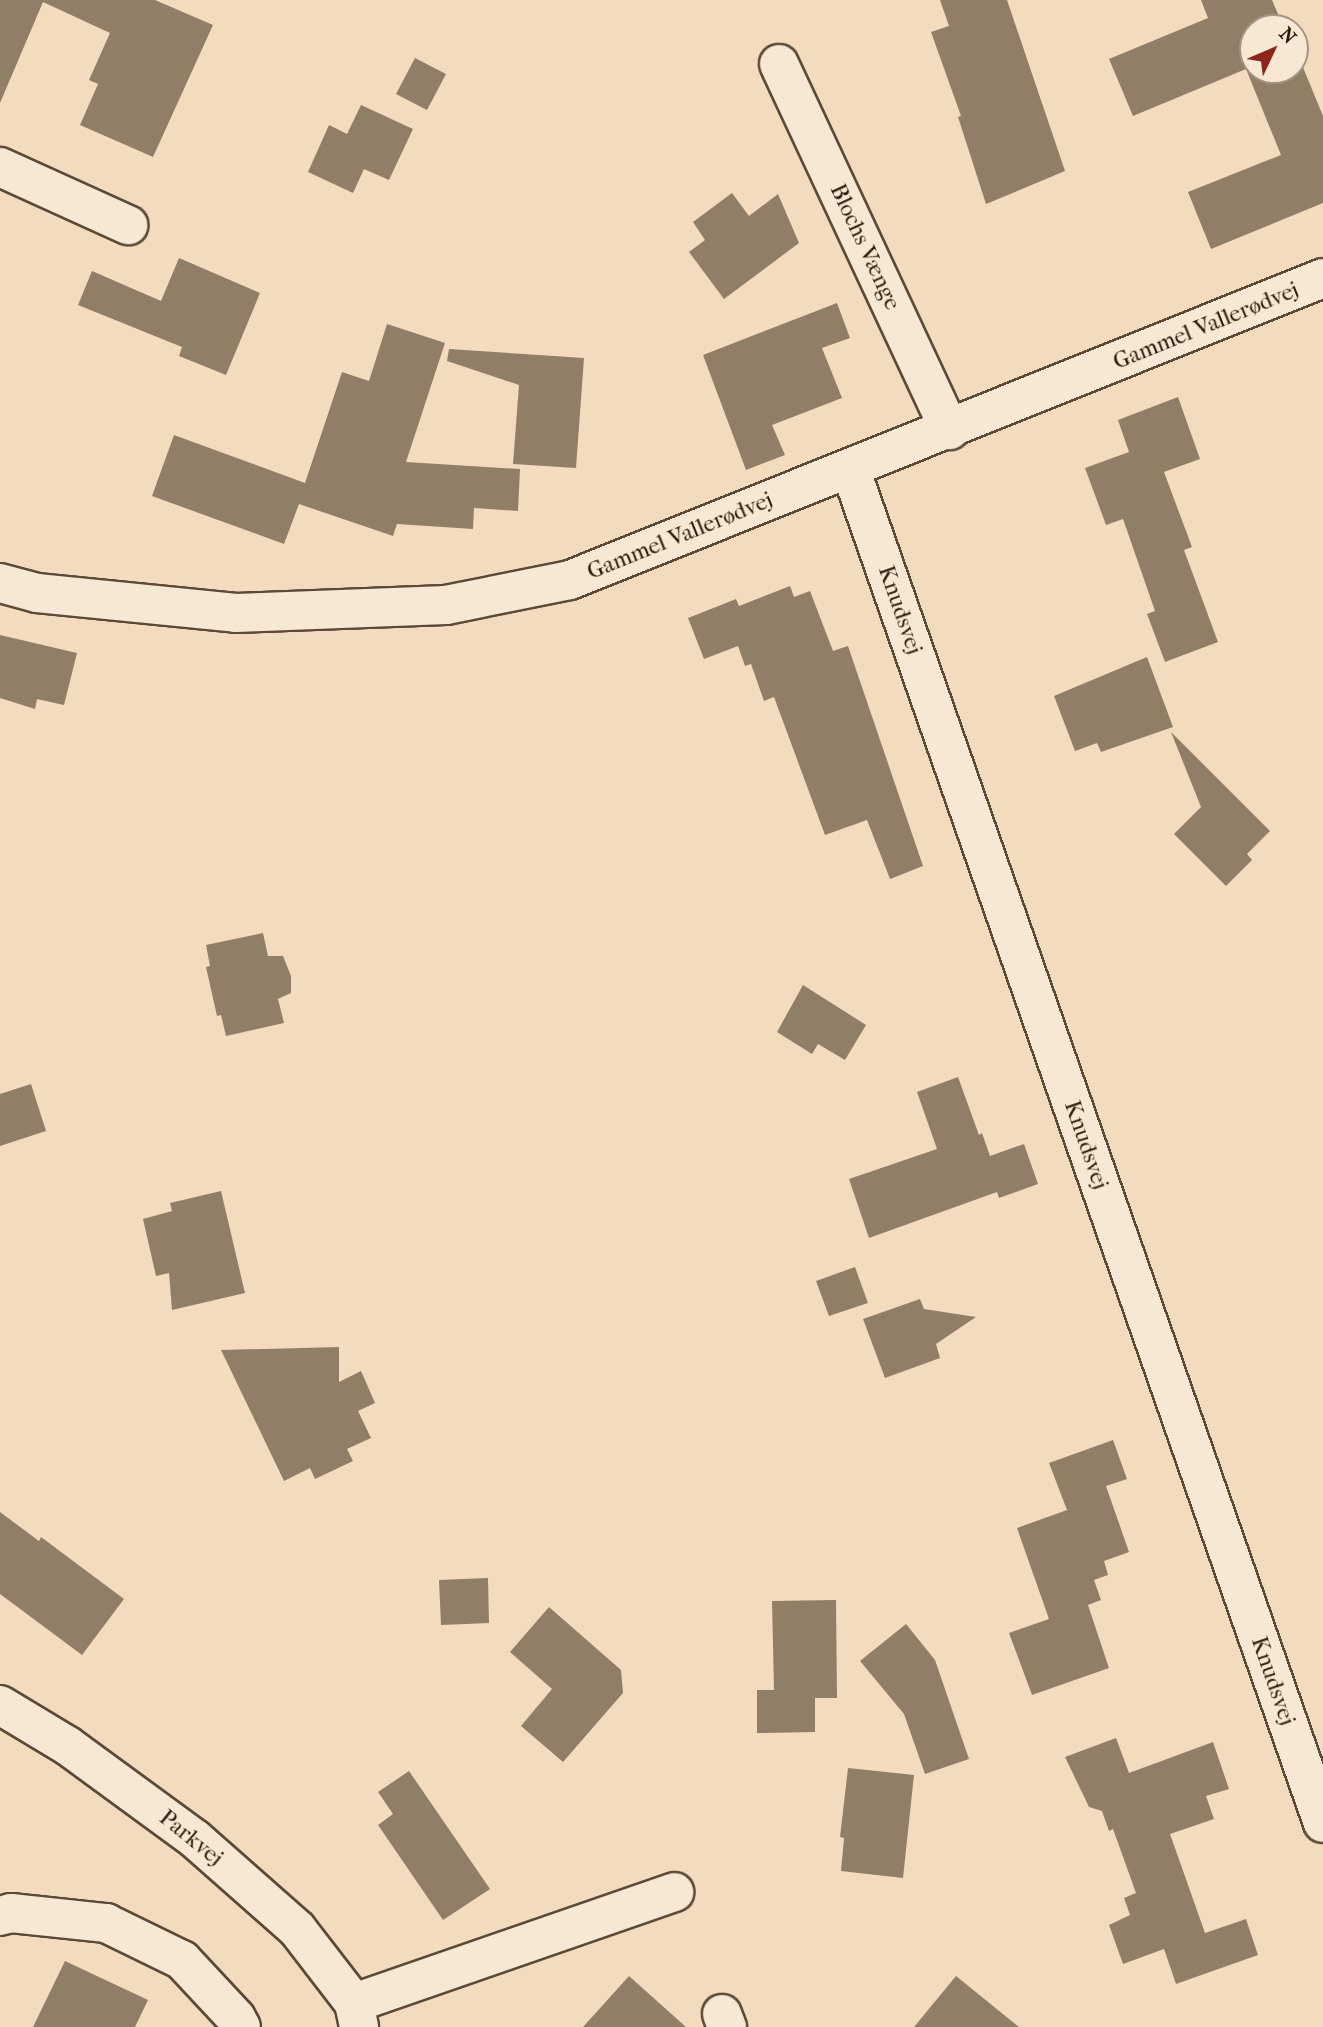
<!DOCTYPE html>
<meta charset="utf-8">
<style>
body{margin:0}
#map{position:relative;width:1323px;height:2027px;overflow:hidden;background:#f3dcbe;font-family:"IM FELL French Canon",serif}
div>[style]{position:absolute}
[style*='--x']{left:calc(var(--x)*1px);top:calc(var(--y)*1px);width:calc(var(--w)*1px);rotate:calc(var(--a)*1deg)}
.building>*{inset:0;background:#917e67}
.roads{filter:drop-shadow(2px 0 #5a4a36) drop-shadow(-2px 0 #5a4a36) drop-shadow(0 2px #5a4a36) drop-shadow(0 -2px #5a4a36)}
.minor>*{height:38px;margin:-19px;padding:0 19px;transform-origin:19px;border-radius:19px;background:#f7e8d5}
span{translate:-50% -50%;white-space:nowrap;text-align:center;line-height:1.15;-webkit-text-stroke:5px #f7e8d5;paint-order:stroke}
.street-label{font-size:23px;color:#271909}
.north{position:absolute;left:1239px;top:14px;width:70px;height:70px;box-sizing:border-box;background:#f7e8d5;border:2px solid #a49583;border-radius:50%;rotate:46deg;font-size:19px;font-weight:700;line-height:28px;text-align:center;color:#271909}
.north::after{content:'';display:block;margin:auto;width:24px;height:32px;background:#8f2418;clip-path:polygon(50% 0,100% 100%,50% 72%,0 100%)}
</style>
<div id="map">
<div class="building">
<i style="clip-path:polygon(0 0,155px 0,213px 25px,153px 157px,80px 125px,98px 84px,89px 80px,110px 33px,43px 2px,0 103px)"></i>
<i style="clip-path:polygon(940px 0,1007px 0,1065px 171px,986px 204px,958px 117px,961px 116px,931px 32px,949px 26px)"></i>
<i style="clip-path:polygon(1201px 0,1272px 0,1284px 28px,1253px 28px,1253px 70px,1295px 70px,1295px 48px,1323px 116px,1323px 203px,1211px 249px,1188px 192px,1281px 155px,1246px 69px,1133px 116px,1109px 59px,1208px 18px)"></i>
<i style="clip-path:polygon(415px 58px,446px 74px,427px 110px,396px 94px)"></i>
<i style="clip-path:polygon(361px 105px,413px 129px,389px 180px,364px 169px,353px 193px,308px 172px,329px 125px,347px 134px)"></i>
<i style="clip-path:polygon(732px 193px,749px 216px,778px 194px,799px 243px,724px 299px,689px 252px,705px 240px,693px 222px)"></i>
<i style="clip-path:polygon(179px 258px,260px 293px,226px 375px,179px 356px,182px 347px,78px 305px,92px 271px,161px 301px)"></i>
<i style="clip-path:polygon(837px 303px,850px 338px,822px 348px,842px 398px,772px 425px,785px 455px,746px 470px,703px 355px)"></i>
<i style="clip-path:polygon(387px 324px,445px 343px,406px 462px,520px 469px,518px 511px,474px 508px,473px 529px,397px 524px,393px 536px,299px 504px,284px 544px,152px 496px,174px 435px,305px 483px,342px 372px,369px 381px)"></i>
<i style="clip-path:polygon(449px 349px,584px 358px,576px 468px,513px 464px,519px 385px,447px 361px)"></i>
<i style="clip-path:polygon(1178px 397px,1200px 459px,1164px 472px,1192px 547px,1184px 550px,1218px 642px,1165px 662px,1147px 614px,1155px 611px,1123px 519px,1106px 525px,1085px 468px,1129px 452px,1118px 420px)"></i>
<i style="clip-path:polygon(790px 586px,794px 597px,810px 591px,833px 651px,848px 646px,923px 866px,890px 879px,867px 820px,825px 835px,774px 697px,764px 701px,751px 664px,745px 666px,738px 646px,704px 659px,688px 618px,736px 599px,739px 606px)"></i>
<i style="clip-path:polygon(0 635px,77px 653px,64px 705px,37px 699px,35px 709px,0 698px)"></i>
<i style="clip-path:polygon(1147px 657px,1173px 727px,1101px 752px,1097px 743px,1075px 751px,1054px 696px)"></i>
<i style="clip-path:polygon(1171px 732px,1270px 831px,1247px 854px,1252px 860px,1226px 886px,1174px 834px,1201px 807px)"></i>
<i style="clip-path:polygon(263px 933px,268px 956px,283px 956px,291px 976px,291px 993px,278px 999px,284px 1023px,226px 1036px,221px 1015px,217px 1016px,206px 967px,210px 966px,206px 945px)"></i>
<i style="clip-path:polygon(803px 985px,866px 1025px,845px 1060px,818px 1044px,812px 1054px,777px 1032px)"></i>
<i style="clip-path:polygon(958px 1077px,979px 1135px,982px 1133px,990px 1156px,1024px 1144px,1038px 1184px,999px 1198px,997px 1192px,869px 1238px,849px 1179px,937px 1149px,917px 1092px)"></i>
<i style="clip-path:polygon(31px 1084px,46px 1131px,0 1146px,0 1094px)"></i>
<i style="clip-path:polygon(221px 1191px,245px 1293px,172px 1310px,169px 1273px,156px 1276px,143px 1219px,172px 1211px,170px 1203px)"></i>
<i style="clip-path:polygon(855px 1267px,868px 1303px,829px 1316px,816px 1281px)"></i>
<i style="clip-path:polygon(920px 1299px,924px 1309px,976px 1317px,936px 1344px,940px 1358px,885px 1378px,863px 1319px)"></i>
<i style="clip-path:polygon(339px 1347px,339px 1382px,361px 1371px,375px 1403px,358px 1411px,371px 1438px,347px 1449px,353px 1461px,315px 1479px,310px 1468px,284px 1481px,221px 1350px)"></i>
<i style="clip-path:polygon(1113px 1440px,1127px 1479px,1106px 1486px,1129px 1552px,1104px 1561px,1108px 1575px,1094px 1580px,1101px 1600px,1088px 1605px,1109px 1668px,1032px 1695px,1009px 1633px,1049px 1619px,1017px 1528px,1067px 1510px,1049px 1463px)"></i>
<i style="clip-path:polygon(0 1512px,39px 1541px,41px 1537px,124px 1599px,82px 1655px,0 1594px)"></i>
<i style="clip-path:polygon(488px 1578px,489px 1623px,441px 1625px,439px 1580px)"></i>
<i style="clip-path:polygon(836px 1600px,837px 1698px,815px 1698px,815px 1732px,757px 1733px,757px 1690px,774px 1690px,772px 1601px)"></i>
<i style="clip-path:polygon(549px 1607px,621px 1670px,623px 1693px,563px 1762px,521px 1726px,552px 1689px,510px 1652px)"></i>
<i style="clip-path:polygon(906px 1624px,935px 1660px,969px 1759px,925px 1774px,904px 1714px,860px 1661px)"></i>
<i style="clip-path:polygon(1116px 1738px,1129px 1773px,1213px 1742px,1229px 1789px,1206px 1796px,1214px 1819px,1170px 1834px,1205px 1933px,1246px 1919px,1258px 1955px,1176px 1984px,1164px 1949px,1123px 1964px,1109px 1925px,1130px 1915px,1124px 1898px,1136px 1893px,1113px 1829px,1109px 1831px,1102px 1811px,1089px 1807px,1065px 1757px)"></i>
<i style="clip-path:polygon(848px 1768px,914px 1775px,903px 1878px,841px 1871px,844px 1838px,840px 1837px)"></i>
<i style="clip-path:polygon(409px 1771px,490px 1889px,443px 1920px,378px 1825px,393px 1814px,378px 1792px)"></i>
<i style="clip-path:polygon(65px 1961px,148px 2000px,135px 2027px,33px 2027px)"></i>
<i style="clip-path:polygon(629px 1976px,686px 2027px,583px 2027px)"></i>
<i style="clip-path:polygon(956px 1976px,1019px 2027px,914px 2027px)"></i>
</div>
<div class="roads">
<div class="minor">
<i style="--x:779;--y:64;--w:404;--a:65"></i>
<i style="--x:0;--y:167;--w:141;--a:24.4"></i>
<i style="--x:850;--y:468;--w:1435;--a:70.76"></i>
<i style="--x:0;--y:583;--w:38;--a:15"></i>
<i style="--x:37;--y:593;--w:200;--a:5.7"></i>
<i style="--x:236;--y:613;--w:210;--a:-2.2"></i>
<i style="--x:446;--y:605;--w:126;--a:-11.4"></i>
<i style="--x:570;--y:580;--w:811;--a:-21.85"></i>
<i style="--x:0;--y:1705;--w:79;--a:31.1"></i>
<i style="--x:68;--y:1746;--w:157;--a:36.2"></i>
<i style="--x:195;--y:1839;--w:136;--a:41.4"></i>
<i style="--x:297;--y:1929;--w:93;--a:52.4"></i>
<i style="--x:354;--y:2003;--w:25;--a:78"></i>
<i style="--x:0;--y:1916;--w:11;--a:-15"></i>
<i style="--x:11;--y:1913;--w:96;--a:6"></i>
<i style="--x:106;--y:1923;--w:85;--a:26"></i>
<i style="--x:182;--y:1960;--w:79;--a:47"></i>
<i style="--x:236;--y:2018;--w:10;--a:61"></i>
<i style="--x:354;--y:2003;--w:339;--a:-19.1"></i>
<i style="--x:722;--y:2014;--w:14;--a:69"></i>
</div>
</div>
<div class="street-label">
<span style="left:865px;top:247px;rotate:65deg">Blochs Vænge</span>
<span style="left:1206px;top:326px;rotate:-22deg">Gammel Vallerødvej</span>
<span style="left:680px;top:536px;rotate:-22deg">Gammel Vallerødvej</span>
<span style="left:900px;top:610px;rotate:71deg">Knudsvej</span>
<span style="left:1086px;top:1145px;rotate:71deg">Knudsvej</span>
<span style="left:1273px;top:1681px;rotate:71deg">Knudsvej</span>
<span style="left:191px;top:1838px;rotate:39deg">Parkvej</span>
</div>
<div class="north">N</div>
</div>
